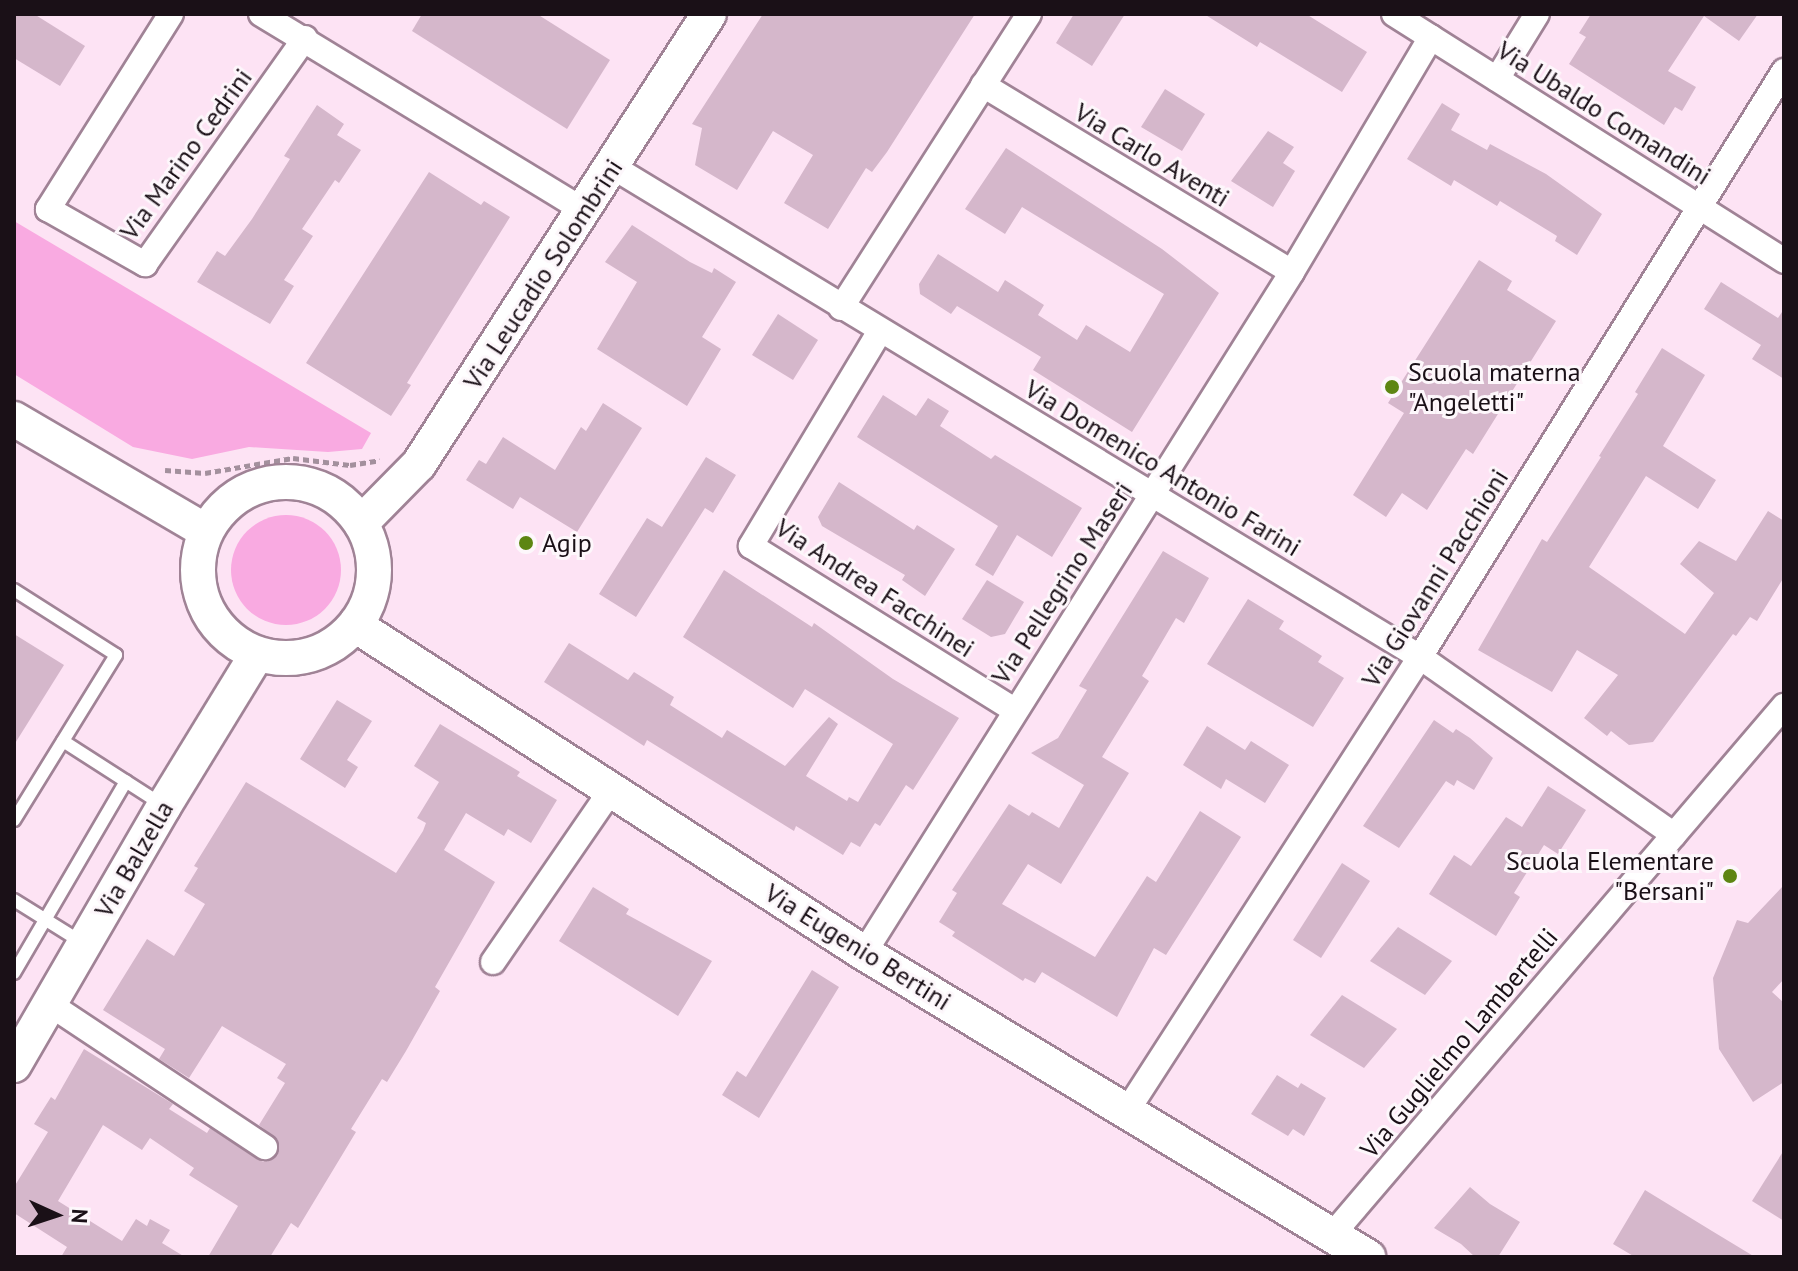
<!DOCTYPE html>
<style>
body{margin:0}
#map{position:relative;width:1798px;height:1271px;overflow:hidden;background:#fde3f4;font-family:"PT Sans",sans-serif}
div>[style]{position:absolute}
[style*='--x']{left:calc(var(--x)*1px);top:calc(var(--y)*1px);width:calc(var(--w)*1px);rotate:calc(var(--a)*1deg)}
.green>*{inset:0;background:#f9aae1}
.round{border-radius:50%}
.building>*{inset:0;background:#d5b7cb}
.path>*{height:5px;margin-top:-2.5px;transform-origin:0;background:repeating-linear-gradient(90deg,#a3909d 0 6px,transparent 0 10px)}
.roads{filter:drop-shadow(2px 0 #a08396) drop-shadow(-2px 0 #a08396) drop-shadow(0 2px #a08396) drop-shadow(0 -2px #a08396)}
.lane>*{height:12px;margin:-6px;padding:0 6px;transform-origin:6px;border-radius:6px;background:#fff}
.street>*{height:24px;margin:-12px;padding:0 12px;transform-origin:12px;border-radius:12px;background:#fff}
.secondary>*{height:34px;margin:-17px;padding:0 17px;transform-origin:17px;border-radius:17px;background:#fff}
.secondary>.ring{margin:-17px;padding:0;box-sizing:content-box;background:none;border:34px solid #fff;border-radius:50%}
.dots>*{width:22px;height:22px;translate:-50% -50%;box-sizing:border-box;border:4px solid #fdf7fb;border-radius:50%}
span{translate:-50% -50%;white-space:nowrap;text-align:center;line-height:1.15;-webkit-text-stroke:6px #fdf7fb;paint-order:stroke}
.street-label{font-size:26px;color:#1a1017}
.poi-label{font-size:26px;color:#1a1017}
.left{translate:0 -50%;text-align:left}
.right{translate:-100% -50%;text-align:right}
.frame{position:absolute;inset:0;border:16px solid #1a1017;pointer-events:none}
.north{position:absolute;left:16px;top:1175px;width:80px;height:80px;-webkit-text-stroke:6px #fdf7fb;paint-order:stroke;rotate:93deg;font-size:22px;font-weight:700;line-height:32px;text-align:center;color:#1a1017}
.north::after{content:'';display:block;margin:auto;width:28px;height:36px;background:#1a1017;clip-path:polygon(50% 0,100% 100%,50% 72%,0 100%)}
</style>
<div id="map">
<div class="green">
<i style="clip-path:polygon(14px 221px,371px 433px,362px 449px,328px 452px,249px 447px,192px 459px,133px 447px,14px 374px)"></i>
<i class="round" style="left:231px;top:515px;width:110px;height:110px"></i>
</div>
<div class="building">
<i style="clip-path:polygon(14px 14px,34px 14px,85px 46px,60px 86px,14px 58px)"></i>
<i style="clip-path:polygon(422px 14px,537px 14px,610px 60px,567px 129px,412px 31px)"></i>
<i style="clip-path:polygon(763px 14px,975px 14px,887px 152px,872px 172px,866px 168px,828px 229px,784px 203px,813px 155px,773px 131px,737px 190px,695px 165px,702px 128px,692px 124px)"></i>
<i style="clip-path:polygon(1074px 14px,1125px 14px,1092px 66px,1056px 43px)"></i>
<i style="clip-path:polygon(1204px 14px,1306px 14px,1367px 52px,1342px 92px,1260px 42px,1257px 47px)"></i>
<i style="clip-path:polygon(1591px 14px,1758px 14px,1739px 41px,1704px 16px,1668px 71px,1696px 87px,1682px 111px,1675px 107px,1664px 125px,1569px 64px,1586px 37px,1579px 33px)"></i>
<i style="clip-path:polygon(1165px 89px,1205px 114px,1182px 151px,1141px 127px)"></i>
<i style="clip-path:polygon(1442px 103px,1460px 114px,1451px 130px,1487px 150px,1490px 144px,1546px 174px,1602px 214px,1577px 255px,1555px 241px,1557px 236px,1500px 201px,1497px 206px,1454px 180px,1451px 186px,1407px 159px)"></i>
<i style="clip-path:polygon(317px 105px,344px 124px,337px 135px,361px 150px,339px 183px,335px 180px,302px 229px,313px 236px,284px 280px,294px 286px,270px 324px,197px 282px,217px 251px,225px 256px,252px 219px,290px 159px,284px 156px)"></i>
<i style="clip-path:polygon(1268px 131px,1294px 147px,1283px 163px,1295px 171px,1273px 207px,1231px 181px)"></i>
<i style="clip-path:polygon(1006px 148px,1162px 249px,1219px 293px,1132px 432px,1033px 370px,1041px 357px,957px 306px,951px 314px,920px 294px,919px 284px,938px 254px,998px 292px,1005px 280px,1044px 305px,1038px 315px,1077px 340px,1086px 325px,1130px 352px,1152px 315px,1164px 294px,1022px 207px,1005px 234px,965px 209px)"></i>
<i style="clip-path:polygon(429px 172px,481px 205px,484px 201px,510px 217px,407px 383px,411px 385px,391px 416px,306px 363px)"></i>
<i style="clip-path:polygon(632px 225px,690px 262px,712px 273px,714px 268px,736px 282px,702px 337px,721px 349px,687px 406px,597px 349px,637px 282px,605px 262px)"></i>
<i style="clip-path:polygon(1479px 260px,1512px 281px,1507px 290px,1556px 321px,1473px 454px,1466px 449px,1427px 510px,1402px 493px,1386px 517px,1353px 495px,1404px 413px,1388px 403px)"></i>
<i style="clip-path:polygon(1721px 282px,1778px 318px,1784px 309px,1784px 379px,1752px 359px,1761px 345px,1704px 309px)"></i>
<i style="clip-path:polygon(778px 314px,818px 340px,793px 380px,752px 355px)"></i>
<i style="clip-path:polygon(1662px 348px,1705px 375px,1663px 446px,1716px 480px,1698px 509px,1646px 476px,1589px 567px,1685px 634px,1714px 593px,1680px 564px,1699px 541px,1736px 561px,1768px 511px,1784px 521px,1784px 577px,1757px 621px,1750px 617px,1736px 636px,1733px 634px,1653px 742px,1629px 745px,1611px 731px,1607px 736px,1584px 718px,1618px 675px,1577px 650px,1552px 692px,1478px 650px,1542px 539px,1547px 542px,1601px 457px,1599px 456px,1638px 394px,1635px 392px)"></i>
<i style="clip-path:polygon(883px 395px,916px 416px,928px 398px,949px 411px,940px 426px,991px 459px,995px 455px,1082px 508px,1052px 557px,1017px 535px,993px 576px,975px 565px,998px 526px,857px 437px)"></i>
<i style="clip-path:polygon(603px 403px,642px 428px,577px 532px,520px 497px,513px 509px,466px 480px,479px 460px,486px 464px,503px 437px,555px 470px,581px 427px,586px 431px)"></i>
<i style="clip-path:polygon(706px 457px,736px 475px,713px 513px,705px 508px,636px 617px,599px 594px,647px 518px,662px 527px)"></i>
<i style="clip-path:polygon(839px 482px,914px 530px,917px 525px,955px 549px,925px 596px,902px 580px,905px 575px,822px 526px,818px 517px)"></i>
<i style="clip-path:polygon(1163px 551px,1209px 578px,1184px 623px,1176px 618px,1142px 676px,1149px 681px,1102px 757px,1129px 773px,1061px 884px,1028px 864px,1002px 904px,1095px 957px,1147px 876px,1156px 882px,1200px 811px,1241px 837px,1166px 955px,1154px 948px,1117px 1017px,1042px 972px,1035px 983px,1025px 978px,1023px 981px,952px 936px,955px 932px,939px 922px,957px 893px,952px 890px,1009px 804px,1029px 816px,1032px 812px,1059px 828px,1084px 785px,1031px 753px,1058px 738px,1087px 690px,1079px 686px)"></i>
<i style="clip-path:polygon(724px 570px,812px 627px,814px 623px,893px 679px,959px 718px,913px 790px,906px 785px,880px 826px,875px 823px,860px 847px,851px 842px,843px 855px,796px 826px,794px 831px,647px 740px,644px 746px,544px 682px,569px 643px,628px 680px,634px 672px,674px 697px,670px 705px,722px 738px,727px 730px,785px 766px,829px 717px,838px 724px,806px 776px,847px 801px,849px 797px,858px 802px,893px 744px,805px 689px,793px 708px,683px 637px)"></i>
<i style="clip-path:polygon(987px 580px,1024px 602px,1005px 634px,991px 637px,962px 619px)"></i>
<i style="clip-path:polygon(1248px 599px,1284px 621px,1279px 629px,1322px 656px,1318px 662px,1344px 678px,1313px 727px,1207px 664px)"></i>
<i style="clip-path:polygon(14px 634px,64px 665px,14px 745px)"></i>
<i style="clip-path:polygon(337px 700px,372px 721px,347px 760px,358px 767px,345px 788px,300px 759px)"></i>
<i style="clip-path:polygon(1434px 720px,1453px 733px,1456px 729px,1470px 738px,1493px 758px,1474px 790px,1457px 780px,1454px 786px,1446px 781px,1399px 848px,1363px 826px)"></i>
<i style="clip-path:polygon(440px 724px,520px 772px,517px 776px,557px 800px,531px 843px,508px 829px,504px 836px,466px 813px,444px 850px,495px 882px,435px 987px,440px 991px,406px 1051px,387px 1082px,382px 1079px,351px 1129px,356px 1132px,298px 1228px,291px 1223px,270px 1257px,208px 1257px,238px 1206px,189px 1175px,194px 1168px,150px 1138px,142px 1150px,103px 1125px,58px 1201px,122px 1241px,136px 1219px,147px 1226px,150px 1219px,170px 1230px,162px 1243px,185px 1257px,61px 1257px,67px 1247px,14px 1213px,14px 1187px,48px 1132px,34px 1124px,51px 1097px,55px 1100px,84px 1049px,173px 1104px,169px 1109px,207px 1133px,210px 1128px,263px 1162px,278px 1155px,278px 1140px,259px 1125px,285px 1083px,277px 1078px,286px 1064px,222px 1026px,189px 1078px,159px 1059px,165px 1049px,103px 1010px,147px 939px,174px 956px,205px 904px,184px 891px,198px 868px,194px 866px,246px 782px,396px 873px,423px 831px,426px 823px,417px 818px,439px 782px,414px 766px)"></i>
<i style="clip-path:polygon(1207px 726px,1245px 750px,1251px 741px,1289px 765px,1265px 803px,1226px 779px,1221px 789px,1183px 765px)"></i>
<i style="clip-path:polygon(1548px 786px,1586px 810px,1558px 854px,1544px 845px,1514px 893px,1520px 897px,1496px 936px,1429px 894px,1454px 855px,1471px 866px,1506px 817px,1522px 827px)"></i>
<i style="clip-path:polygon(1342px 863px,1370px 881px,1321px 958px,1293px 940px)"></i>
<i style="clip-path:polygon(1784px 885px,1784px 979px,1772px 992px,1784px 1003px,1784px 1082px,1753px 1102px,1719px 1049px,1713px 978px,1737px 920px,1748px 923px)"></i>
<i style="clip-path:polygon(593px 887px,629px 909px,626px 914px,712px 961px,678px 1016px,559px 941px)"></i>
<i style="clip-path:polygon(1398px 927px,1452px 961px,1425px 995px,1370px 961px)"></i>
<i style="clip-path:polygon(812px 970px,839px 987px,759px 1118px,722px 1095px,737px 1071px,746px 1077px)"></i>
<i style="clip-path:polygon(1342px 995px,1397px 1029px,1364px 1068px,1310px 1035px)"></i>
<i style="clip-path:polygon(1277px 1075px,1298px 1088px,1301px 1083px,1326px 1098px,1304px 1136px,1293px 1129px,1288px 1136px,1251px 1114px)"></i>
<i style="clip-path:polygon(1784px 1150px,1784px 1221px,1752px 1201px)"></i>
<i style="clip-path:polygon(1470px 1187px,1490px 1204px,1520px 1222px,1498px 1257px,1475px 1257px,1461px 1244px,1434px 1228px)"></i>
<i style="clip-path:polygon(1645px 1190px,1712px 1231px,1755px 1257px,1635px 1257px,1613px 1244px)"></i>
</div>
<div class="path">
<i style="--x:165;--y:470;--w:40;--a:4.3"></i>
<i style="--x:205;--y:473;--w:89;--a:-9.7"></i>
<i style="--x:293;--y:458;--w:57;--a:7"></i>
<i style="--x:350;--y:465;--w:30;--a:-9"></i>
</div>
<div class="roads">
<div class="lane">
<i style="--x:14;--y:590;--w:121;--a:32.5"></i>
<i style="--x:116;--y:655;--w:194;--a:121.7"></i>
<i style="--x:63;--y:741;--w:117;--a:32.7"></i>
<i style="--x:14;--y:900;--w:81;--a:31.9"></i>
<i style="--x:14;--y:973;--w:222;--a:-59.7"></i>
</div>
<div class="street">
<i style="--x:171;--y:14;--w:231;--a:122.2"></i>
<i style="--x:48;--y:209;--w:112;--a:29.6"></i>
<i style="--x:145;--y:264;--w:277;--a:-54.7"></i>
<i style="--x:261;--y:14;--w:379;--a:31.3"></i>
<i style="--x:1394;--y:14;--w:462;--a:32.3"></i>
<i style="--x:1497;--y:79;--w:76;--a:-58.4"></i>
<i style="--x:983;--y:85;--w:361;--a:31.2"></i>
<i style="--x:613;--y:167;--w:944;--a:31.27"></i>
<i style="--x:1420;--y:657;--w:310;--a:35"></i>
<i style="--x:841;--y:308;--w:349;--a:-57.4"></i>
<i style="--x:880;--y:331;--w:251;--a:121"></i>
<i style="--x:751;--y:546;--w:310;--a:31.9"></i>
<i style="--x:864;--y:953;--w:804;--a:-57.85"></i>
<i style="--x:1292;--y:272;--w:273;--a:-59.4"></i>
<i style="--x:493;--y:962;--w:209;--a:-55.5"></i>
<i style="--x:51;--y:1005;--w:257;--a:33.6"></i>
<i style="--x:1127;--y:1111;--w:540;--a:-57.16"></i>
<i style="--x:1420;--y:657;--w:690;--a:-58.15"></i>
<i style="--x:1332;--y:1235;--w:696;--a:-49.49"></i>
</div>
<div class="secondary">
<i style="--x:14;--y:419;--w:222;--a:30.3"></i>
<i class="ring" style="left:198px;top:482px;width:142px;height:142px"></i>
<i style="--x:361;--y:523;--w:83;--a:-45.5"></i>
<i style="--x:419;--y:464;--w:535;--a:-57.2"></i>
<i style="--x:355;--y:625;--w:606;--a:32.8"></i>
<i style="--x:864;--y:953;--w:589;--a:31.1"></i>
<i style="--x:14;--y:1065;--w:299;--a:-59.9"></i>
<i style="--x:164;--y:806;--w:178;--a:-58.5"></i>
</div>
</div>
<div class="dots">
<i style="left:1392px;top:387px;background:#5d8612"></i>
<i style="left:526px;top:543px;background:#5d8612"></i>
<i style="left:1730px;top:876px;background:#5d8612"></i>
</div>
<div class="street-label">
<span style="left:1604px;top:113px;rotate:32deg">Via Ubaldo Comandini</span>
<span style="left:186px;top:154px;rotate:-54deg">Via Marino Cedrini</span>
<span style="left:1152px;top:155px;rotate:31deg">Via Carlo Aventi</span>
<span style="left:543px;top:274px;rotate:-57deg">Via Leucadio Solombrini</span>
<span style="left:1163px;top:468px;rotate:31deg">Via Domenico Antonio Farini</span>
<span style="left:1435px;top:578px;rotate:-58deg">Via Giovanni Pacchioni</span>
<span style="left:1062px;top:583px;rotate:-57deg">Via Pellegrino Maseri</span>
<span style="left:875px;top:588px;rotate:33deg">Via Andrea Facchinei</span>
<span style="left:134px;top:859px;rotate:-60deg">Via Balzella</span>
<span style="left:858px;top:947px;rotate:32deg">Via Eugenio Bertini</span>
<span style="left:1459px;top:1043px;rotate:-50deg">Via Guglielmo Lambertelli</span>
</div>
<div class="poi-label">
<span class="left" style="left:1408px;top:387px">Scuola materna<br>"Angeletti"</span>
<span class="left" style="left:542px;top:543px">Agip</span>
<span class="right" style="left:1714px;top:876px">Scuola Elementare<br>"Bersani"</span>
</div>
<div class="frame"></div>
<div class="north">N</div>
</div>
